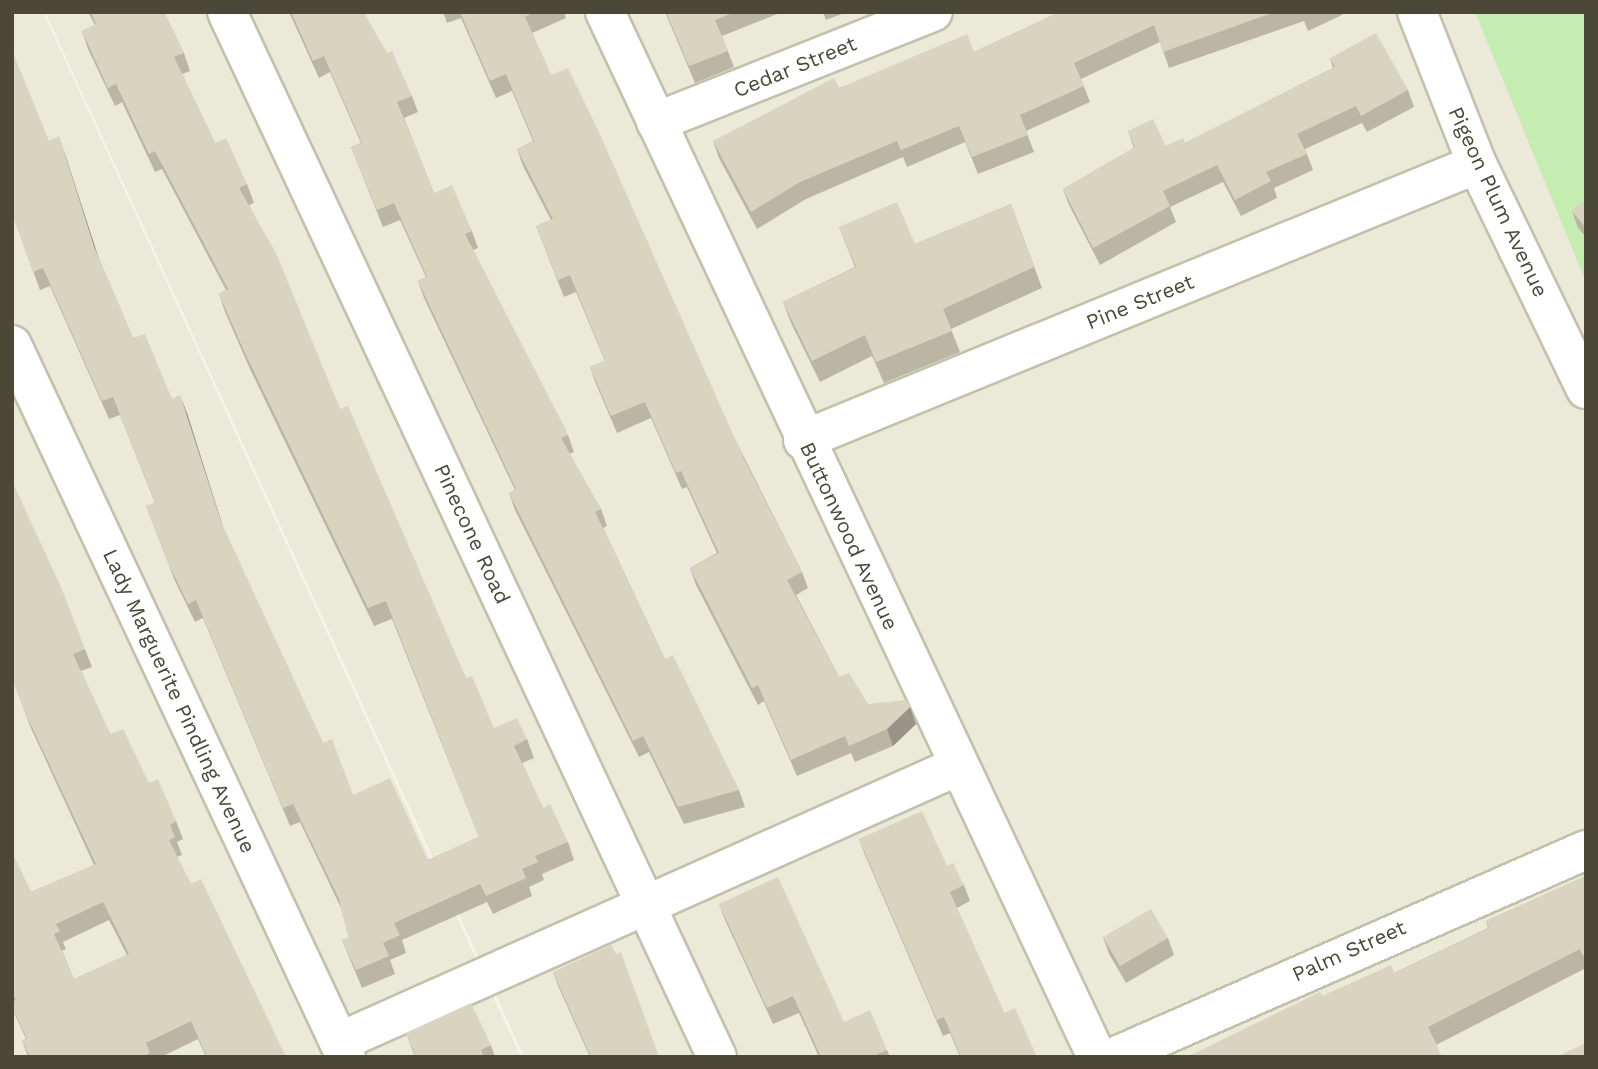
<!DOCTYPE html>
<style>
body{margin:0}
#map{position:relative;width:1598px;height:1069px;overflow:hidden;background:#f6f5ea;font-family:"Work Sans",sans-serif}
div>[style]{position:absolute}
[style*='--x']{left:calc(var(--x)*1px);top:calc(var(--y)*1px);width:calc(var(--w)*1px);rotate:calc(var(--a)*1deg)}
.residential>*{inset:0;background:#ebe9d8}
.green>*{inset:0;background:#c5edb1}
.roads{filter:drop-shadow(2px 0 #c3c0ac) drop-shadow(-2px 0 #c3c0ac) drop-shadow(0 2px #c3c0ac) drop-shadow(0 -2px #c3c0ac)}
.minor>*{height:38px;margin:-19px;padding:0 19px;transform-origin:19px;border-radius:19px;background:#fff}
.wall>*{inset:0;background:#bbb6a4}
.shaded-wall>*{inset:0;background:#989486}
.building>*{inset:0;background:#d9d4bf}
span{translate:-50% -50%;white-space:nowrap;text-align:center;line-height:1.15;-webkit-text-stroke:5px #fff;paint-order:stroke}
.street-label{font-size:21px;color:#4b4837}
.frame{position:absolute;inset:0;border:14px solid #4b4837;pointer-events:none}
</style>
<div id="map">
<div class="residential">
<i style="clip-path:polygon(12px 12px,43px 12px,521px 1057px,12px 1057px)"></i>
<i style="clip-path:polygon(45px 12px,1586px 12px,1586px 1057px,524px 1057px)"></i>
</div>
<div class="green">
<i style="clip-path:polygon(1475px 12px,1586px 12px,1586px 282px)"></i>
</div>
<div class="roads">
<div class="minor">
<i style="--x:227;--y:12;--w:1154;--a:64.88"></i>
<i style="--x:605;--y:12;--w:1155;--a:64.79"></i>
<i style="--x:1417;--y:12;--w:163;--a:68.5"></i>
<i style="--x:1477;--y:164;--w:250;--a:64.2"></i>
<i style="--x:656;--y:122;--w:298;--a:-21.7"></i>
<i style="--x:12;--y:345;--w:786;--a:64.87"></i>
<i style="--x:803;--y:440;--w:728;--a:-22.27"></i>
<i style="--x:339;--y:1042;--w:678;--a:-24.03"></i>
<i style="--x:1114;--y:1057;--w:515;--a:-23.68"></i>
</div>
</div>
<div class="wall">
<i style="clip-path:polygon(88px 12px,164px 12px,184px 53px,190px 71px,182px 74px,215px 143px,247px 184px,254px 203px,249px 205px,340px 409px,466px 678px,494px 728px,527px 739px,534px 758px,522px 763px,543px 808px,568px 842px,574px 860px,542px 874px,544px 880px,529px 887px,532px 896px,493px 914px,487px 902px,402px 940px,406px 953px,390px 960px,395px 974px,362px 988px,342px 940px,349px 938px,341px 908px,300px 822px,290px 826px,203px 618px,195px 622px,175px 581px,146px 506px,155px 503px,120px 415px,109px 419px,50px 286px,40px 290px,12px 213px,49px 141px,65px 154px,97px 254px,133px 338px,172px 399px,187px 413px,223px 527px,323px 743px,353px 795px,428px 860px,479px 837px,392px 619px,374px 626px,250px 369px,225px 312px,219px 294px,226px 290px,162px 169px,155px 172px,122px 102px,115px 106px,88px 49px,82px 31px,95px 25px)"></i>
<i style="clip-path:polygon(289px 12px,363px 12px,412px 96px,418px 112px,404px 118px,434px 193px,472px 231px,478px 248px,473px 250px,568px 435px,574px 452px,569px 454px,601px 509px,607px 526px,603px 528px,665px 659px,739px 790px,745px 807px,684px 824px,649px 752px,639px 757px,515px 510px,509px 493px,515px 490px,424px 298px,418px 281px,426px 277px,400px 220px,383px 227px,351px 147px,361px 143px,330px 72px,319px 78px)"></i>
<i style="clip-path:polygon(443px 12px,564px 12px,566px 18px,532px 33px,551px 75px,802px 572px,808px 588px,796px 595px,839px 677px,868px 704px,916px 724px,893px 746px,855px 762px,851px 753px,797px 776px,764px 701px,758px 705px,696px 585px,690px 568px,717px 553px,687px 487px,682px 489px,651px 418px,617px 433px,596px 384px,590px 367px,605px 361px,576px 292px,564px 297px,536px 226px,551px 220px,523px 166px,517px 149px,533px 141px,512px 91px,496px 98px,461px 18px,447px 23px)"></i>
<i style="clip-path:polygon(665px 12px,782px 12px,722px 36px,734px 67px,695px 83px)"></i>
<i style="clip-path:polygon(823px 12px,847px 12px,826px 20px)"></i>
<i style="clip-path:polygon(1060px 12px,1341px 12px,1342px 15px,1308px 31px,1304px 21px,1169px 68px,1160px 42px,1081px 79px,1090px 102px,1026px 131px,1034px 152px,978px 174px,965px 142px,907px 167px,903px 157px,806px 199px,757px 229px,719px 158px,713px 141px,839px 88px,974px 52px)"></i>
<i style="clip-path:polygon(1330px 58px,1408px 90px,1414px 107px,1367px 132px,1362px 123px,1305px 149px,1313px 170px,1274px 188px,1277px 198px,1241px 216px,1223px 182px,1170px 207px,1176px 222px,1100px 265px,1069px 205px,1063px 189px,1134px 148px,1128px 131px,1166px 146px,1185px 143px,1333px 68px)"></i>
<i style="clip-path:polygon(1586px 200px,1586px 237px,1578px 228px,1572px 211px)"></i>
<i style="clip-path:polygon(1011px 204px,1042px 288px,951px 329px,960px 352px,884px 383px,872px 356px,820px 382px,791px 323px,783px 302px,855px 267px,839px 227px,915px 244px)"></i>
<i style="clip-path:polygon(evenodd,85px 649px,92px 667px,81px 671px,110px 734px,149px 783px,176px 821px,183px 839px,177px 842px,182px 855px,177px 857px,191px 884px,286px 1057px,206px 1057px,198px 1039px,161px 1057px,28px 1057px,22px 1041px,26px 1039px,12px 1008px,14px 1001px,12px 996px,12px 853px,31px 892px,94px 865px,30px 726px,12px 677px,85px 649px,109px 920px,127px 955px,74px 979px,62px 951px,66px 949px,63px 942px,109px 920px)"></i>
<i style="clip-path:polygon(859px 839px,947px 866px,964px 885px,970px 901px,957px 908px,1004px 1013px,1037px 1057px,960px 1057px,950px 1033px,943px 1036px,865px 855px)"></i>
<i style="clip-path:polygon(1586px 876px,1586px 968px,1436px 1045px,1394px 973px,1488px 928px,1486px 921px)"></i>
<i style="clip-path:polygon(719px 904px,844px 1022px,887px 1050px,890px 1057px,819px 1057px,799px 1013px,773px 1024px,725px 920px)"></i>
<i style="clip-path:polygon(1103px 937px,1168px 938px,1174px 955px,1126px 983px,1109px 954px)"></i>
<i style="clip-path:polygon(553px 972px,659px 1057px,590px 1057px,559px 988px)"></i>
<i style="clip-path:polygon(406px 1033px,491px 1045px,495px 1057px,415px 1057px)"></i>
</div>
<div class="shaded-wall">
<i style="clip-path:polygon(59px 136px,65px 154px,101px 265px,94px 247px)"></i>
<i style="clip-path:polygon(180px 395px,187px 413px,227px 540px,221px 522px)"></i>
<i style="clip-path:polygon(910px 707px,916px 724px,893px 746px,887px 729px)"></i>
</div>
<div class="building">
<i style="clip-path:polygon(91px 12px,164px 12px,184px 53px,174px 57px,215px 143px,226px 138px,247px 184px,239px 188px,277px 255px,340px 409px,348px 406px,466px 678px,472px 676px,494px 728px,517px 718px,527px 739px,514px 746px,543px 808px,550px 804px,568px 842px,535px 856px,538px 862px,522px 869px,526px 878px,486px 896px,480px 884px,394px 923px,400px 935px,383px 943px,389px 956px,356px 970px,342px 940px,349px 938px,339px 899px,293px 804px,283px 808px,196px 600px,188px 604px,168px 563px,146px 506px,155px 502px,113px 397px,102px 401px,43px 268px,33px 272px,12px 213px,12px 50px,49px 141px,59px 136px,94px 247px,133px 338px,145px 334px,172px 399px,180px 395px,221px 522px,323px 743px,332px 739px,353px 795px,390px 778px,428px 860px,479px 837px,386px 601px,368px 608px,244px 351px,219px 294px,228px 289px,155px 151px,149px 154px,116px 84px,108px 88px,82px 31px,96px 24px)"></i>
<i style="clip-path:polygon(291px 12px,363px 12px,387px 53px,392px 51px,412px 96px,397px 102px,434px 193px,452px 185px,472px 231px,465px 234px,568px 435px,561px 438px,601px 509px,595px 512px,665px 659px,673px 655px,739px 790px,678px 807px,643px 736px,633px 741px,509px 493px,516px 489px,418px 281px,427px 277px,394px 203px,377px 210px,351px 147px,362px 143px,324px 56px,313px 61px)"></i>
<i style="clip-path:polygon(460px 12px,535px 12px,525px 17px,551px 75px,568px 68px,598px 130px,744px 459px,802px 572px,787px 580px,839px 677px,849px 673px,868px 704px,907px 700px,910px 707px,887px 729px,849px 746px,845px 736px,791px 760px,758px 685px,752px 688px,690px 568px,719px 553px,681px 471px,676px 473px,645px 402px,611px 416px,590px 367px,605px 360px,570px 275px,558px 280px,536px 226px,553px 219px,517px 149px,534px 141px,506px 74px,490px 81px)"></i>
<i style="clip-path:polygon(666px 12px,735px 12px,715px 20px,728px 51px,689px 66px)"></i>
<i style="clip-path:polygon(1060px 12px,1275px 12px,1163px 52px,1154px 25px,1074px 63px,1084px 86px,1020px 115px,1028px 135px,972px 157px,959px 126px,901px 150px,897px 141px,800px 182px,751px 212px,713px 141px,834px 78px,839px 88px,967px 34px,974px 52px)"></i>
<i style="clip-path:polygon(1376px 33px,1408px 90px,1361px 116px,1356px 106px,1297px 134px,1307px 154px,1266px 172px,1271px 181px,1235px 200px,1217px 165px,1163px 191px,1170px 206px,1093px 248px,1063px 189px,1135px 147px,1128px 131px,1153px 119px,1166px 146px,1183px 138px,1185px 143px,1335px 67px,1330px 58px)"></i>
<i style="clip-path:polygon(1586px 200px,1586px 228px,1572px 211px)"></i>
<i style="clip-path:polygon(897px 202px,915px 244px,1011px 204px,1034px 267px,943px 309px,952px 331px,876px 362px,865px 335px,812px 361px,783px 302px,856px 267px,839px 227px)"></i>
<i style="clip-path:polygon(evenodd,12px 481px,61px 587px,85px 649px,73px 654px,110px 734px,123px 729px,149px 783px,158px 779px,176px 821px,170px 825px,175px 837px,169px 840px,191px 884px,201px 879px,286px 1057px,207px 1057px,191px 1021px,146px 1043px,150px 1053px,142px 1057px,30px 1057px,22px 1041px,27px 1039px,12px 1007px,12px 1002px,16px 1000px,12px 992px,12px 853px,31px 892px,96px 864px,23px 708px,12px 677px,12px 481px,103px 902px,129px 954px,74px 979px,54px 934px,60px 931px,56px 924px,103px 902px)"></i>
<i style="clip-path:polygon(922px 811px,947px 866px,953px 863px,964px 885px,950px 892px,1004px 1013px,1015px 1008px,1037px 1057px,961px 1057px,944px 1017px,937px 1020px,859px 839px)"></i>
<i style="clip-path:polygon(1586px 876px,1586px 955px,1583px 956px,1580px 949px,1428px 1027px,1442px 1057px,1187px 1057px,1320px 992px,1322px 996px,1391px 965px,1394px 973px,1489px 928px,1486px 921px)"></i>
<i style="clip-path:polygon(778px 877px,844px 1022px,870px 1010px,887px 1050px,872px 1057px,821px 1057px,793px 996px,767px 1008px,719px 904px)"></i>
<i style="clip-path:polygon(1151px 909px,1168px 938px,1120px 966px,1103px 937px)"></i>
<i style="clip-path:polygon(611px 945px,616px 954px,621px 952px,659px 1057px,591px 1057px,553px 972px)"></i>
<i style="clip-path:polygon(471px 1003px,491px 1045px,481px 1050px,484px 1057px,416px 1057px,406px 1033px)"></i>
<i style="clip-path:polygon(1586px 1043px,1586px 1057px,1556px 1057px)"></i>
</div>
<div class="street-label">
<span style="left:795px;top:67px;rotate:-22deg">Cedar Street</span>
<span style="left:1498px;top:202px;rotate:65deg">Pigeon Plum Avenue</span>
<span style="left:1140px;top:302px;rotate:-22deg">Pine Street</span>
<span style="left:472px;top:534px;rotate:65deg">Pinecone Road</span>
<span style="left:849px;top:536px;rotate:65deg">Buttonwood Avenue</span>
<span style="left:179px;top:701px;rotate:65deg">Lady Marguerite Pindling Avenue</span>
<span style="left:1349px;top:951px;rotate:-24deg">Palm Street</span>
</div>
<div class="frame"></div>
</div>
